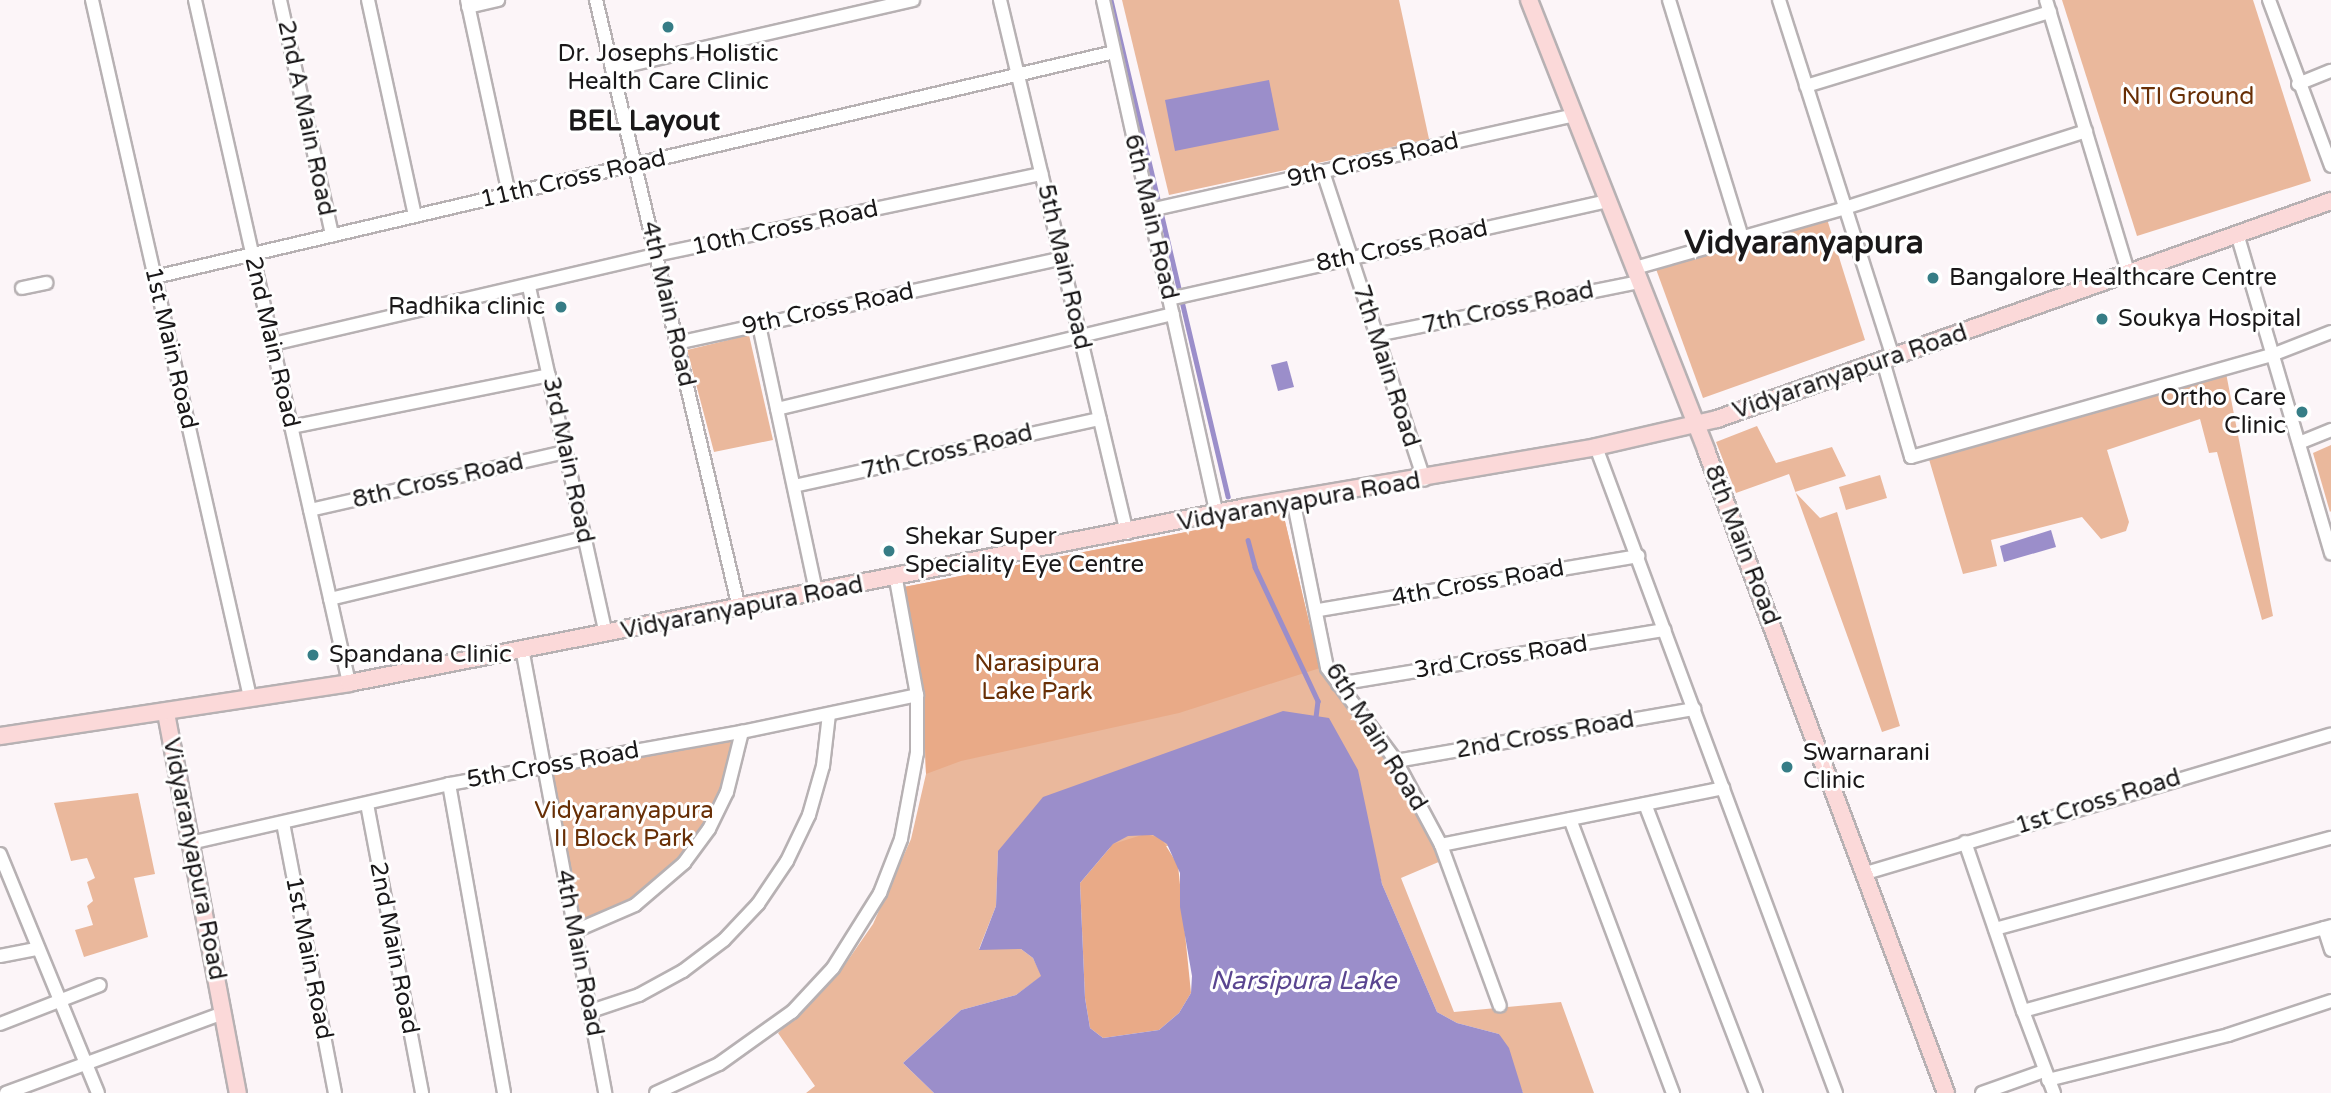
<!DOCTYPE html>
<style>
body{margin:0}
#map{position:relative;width:2331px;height:1093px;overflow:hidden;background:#fcf5f8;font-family:"Varela Round",sans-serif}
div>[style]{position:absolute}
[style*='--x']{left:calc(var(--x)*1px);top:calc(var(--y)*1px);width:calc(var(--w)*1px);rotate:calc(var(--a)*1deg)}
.green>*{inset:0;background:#eab89c}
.forest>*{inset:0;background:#e9aa87}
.water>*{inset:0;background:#9b8eca}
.stream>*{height:4.5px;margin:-2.25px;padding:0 2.25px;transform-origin:2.25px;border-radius:2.25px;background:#9b8eca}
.roads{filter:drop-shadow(2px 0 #b7b1b3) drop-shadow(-2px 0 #b7b1b3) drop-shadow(0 2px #b7b1b3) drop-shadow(0 -2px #b7b1b3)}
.street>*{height:12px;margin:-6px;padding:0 6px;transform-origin:6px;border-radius:6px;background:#fff}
.secondary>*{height:16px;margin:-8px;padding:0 8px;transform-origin:8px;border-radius:8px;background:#fbd9d9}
.dots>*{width:19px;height:19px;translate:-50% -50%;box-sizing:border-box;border:4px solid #fff;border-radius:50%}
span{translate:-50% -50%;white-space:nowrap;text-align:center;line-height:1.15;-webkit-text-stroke:6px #fff;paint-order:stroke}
.poi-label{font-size:24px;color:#1a1819}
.left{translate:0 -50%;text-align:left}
.right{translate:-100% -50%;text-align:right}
.park-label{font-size:24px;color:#682f06}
.street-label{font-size:24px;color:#1a1819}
.water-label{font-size:26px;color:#5a4590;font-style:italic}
.quarter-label{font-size:28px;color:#1a1819;font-weight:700}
.district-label{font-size:32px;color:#1a1819;font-weight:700}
</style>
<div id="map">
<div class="green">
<i style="clip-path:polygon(1122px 0,1399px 0,1429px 139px,1169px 195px)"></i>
<i style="clip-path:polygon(2062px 0,2253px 0,2311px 181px,2137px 236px)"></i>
<i style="clip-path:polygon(1827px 219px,1865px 340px,1703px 398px,1656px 269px)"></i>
<i style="clip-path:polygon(749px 335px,773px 440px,714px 452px,687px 350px)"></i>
<i style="clip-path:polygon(2226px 373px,2273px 616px,2262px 620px,2217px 452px,2209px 453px,2200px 419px,2107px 450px,2129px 522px,2126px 531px,2101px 539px,2082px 517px,1991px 540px,1997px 566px,1963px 574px,1928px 456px)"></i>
<i style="clip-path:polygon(1757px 426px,1776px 463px,1832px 447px,1846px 476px,1795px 492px,1820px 518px,1837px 512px,1900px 726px,1882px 732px,1795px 491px,1789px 474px,1736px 493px,1716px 442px)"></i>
<i style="clip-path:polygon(2331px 445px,2331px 511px,2330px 512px,2313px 453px)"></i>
<i style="clip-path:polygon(1880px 475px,1887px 498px,1846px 510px,1839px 487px)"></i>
<i style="clip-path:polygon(1283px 513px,1320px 668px,1389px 764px,1441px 861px,1401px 878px,1454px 1012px,1561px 1002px,1594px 1093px,1523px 1093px,1499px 1034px,1457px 1023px,1437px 1012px,1382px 884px,1370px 840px,998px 851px,996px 906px,979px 949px,1021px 949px,1033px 958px,1042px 976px,1016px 995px,961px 1010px,903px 1063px,934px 1093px,806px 1093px,815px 1086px,778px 1033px,837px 976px,873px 924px,911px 839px,926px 774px,923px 694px,904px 587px)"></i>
<i style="clip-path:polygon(734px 739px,715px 810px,684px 857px,636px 898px,579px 924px,549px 774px)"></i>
<i style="clip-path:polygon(138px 793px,155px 874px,134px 878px,148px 937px,84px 957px,75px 930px,93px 925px,87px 906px,93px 901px,87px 882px,95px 878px,87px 858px,71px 861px,54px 803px)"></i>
</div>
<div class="forest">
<i style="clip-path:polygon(1283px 513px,1320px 668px,1179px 713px,961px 761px,926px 774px,923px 694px,904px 587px)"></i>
<i style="clip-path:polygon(1145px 834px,1161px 838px,1178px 865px,1191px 993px,1179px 1013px,1159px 1030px,1103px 1038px,1090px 1028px,1085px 998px,1080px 883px,1113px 844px)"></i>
</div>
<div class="water">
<i style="clip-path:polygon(1269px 80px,1279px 130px,1175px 151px,1165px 100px)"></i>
<i style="clip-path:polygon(1287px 361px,1294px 387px,1278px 391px,1271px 365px)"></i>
<i style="clip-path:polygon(2051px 530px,2056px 547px,2004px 562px,2000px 546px)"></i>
<i style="clip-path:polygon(evenodd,1283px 711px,1329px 718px,1358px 770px,1382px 884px,1437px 1012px,1457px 1023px,1499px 1034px,1509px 1048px,1523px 1093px,934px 1093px,903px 1063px,961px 1010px,1016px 995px,1041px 976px,1033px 958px,1021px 949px,979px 950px,996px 906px,998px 851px,1043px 797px,1283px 711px,1153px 835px,1167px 844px,1180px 873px,1180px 907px,1192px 976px,1191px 993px,1179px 1013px,1159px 1030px,1103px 1038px,1090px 1028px,1085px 998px,1080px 883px,1113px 844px,1128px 836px,1153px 835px)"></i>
</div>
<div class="stream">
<i style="--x:1111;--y:0;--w:510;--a:76.73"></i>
<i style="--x:1248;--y:540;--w:28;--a:75"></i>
<i style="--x:1255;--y:567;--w:148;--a:64.8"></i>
<i style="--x:1318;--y:701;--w:16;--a:97"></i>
</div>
<div class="roads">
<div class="street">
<i style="--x:92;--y:0;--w:715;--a:77.23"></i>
<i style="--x:195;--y:0;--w:700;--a:77.29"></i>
<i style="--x:280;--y:0;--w:241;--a:77.5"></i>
<i style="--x:368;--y:0;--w:221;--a:77.7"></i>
<i style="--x:467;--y:0;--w:198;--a:77.8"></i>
<i style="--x:596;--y:0;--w:625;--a:76.76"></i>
<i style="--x:1000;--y:0;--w:548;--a:76.6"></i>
<i style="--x:1103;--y:0;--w:527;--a:77.52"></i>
<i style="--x:1669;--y:0;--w:248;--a:72.9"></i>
<i style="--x:1779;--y:0;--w:376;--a:72.3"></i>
<i style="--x:2046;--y:0;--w:284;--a:73.2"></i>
<i style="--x:2269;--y:0;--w:177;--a:69.5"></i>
<i style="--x:468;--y:7;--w:31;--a:-13"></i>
<i style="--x:612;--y:69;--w:309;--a:-12.9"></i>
<i style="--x:2298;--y:84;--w:35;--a:-22"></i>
<i style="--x:1806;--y:86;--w:255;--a:-16.9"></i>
<i style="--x:1323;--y:172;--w:324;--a:71.8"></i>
<i style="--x:1150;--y:210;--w:431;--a:-12.6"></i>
<i style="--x:2238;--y:237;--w:330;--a:73.6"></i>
<i style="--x:1635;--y:268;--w:218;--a:-15.9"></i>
<i style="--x:1845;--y:208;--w:253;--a:-17.7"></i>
<i style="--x:155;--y:277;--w:985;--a:-13.2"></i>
<i style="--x:529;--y:287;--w:355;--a:77.5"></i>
<i style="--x:22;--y:288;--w:25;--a:-12"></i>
<i style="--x:1169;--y:299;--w:450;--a:-12.6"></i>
<i style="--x:759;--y:325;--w:273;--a:77.9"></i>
<i style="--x:1376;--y:335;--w:269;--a:-11.4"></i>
<i style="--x:677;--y:343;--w:394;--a:-12.4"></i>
<i style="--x:273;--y:344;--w:393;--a:-13.1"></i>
<i style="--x:656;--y:255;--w:394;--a:-11.9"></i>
<i style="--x:1883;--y:361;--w:100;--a:73.7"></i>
<i style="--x:1911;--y:457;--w:375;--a:-15.8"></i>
<i style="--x:2272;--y:355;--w:63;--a:-21.3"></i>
<i style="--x:777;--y:409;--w:407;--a:-13.5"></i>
<i style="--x:291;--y:427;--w:263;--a:-11.4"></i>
<i style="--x:2299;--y:443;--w:35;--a:-22"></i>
<i style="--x:1596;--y:447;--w:689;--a:69.62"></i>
<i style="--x:794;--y:486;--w:313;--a:-12.4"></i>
<i style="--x:1293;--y:499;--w:172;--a:78.6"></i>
<i style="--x:1327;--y:668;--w:116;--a:53.4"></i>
<i style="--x:1396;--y:761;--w:95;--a:61.8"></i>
<i style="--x:1441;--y:845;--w:171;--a:69.9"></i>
<i style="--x:310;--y:510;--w:262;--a:-12.8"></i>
<i style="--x:330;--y:599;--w:262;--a:-13.5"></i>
<i style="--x:1319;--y:610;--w:324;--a:-9.6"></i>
<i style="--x:522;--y:648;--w:453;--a:79.4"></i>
<i style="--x:1338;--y:684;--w:331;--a:-9.4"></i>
<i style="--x:1396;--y:761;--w:303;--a:-9.9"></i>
<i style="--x:449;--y:784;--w:314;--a:79.9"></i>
<i style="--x:367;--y:804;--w:294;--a:79.2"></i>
<i style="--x:1645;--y:804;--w:310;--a:69"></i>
<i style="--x:1570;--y:819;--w:293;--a:69.4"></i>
<i style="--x:283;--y:823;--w:275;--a:79.1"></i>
<i style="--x:1965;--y:842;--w:179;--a:71.1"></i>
<i style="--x:2023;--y:1011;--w:320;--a:-15.4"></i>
<i style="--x:190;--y:843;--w:266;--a:-12.8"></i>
<i style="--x:449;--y:784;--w:298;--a:-10.1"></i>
<i style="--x:742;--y:732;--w:179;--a:-11.9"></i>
<i style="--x:1441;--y:845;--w:288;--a:-11.4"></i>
<i style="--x:0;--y:854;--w:258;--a:67.7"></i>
<i style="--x:1866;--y:873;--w:485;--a:-16.6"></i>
<i style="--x:2324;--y:928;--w:23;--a:72"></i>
<i style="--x:1995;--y:929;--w:348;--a:-15.2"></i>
<i style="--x:575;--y:931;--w:65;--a:-23.4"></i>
<i style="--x:635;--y:905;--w:65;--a:-40.6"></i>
<i style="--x:684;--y:863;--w:42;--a:-53.7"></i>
<i style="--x:709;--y:829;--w:41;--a:-64.1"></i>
<i style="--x:727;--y:792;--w:62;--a:-76"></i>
<i style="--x:0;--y:956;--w:38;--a:-11"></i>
<i style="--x:591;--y:1011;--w:51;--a:-18.4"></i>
<i style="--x:639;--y:995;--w:50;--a:-28.6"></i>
<i style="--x:683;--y:971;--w:51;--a:-37.1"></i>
<i style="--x:724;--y:940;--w:50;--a:-46.6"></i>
<i style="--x:758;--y:904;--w:52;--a:-56"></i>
<i style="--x:787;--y:861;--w:51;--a:-64.4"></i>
<i style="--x:809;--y:815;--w:51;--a:-74.1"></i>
<i style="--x:823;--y:766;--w:52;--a:-83.4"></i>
<i style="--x:2023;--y:1011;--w:88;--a:69.3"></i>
<i style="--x:0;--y:1024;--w:107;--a:-21.3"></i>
<i style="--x:2048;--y:1080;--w:186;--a:-14"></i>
<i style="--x:2228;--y:1035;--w:108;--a:-18.3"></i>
<i style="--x:6;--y:1093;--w:231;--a:-20.2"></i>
<i style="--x:656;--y:1093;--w:69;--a:-24.7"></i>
<i style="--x:719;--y:1064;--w:90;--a:-35.5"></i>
<i style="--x:792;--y:1012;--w:60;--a:-47"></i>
<i style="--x:833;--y:968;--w:89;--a:-57.9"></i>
<i style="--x:880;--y:893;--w:58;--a:-68.7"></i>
<i style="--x:901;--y:839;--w:87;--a:-79.5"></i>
<i style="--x:917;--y:753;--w:58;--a:-90"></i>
<i style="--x:917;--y:695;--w:118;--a:-100.3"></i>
<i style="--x:1982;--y:1093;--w:66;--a:-19.5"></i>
</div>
<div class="secondary">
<i style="--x:1529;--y:0;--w:484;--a:68.5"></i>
<i style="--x:1706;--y:450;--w:686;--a:69.53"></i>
<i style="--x:166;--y:713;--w:387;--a:79.3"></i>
<i style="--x:0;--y:736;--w:353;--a:-8.6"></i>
<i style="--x:349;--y:683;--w:914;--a:-11.1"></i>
<i style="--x:1246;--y:507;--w:355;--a:-9.7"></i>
<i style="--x:1596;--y:447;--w:124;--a:-13"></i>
<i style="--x:1717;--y:419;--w:652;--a:-19.55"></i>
</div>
</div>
<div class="dots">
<i style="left:668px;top:27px;background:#367d86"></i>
<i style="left:1933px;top:278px;background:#367d86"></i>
<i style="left:561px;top:307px;background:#367d86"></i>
<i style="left:2102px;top:319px;background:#367d86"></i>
<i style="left:2302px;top:412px;background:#367d86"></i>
<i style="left:889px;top:551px;background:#367d86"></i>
<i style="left:313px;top:655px;background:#367d86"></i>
<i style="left:1787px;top:767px;background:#367d86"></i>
</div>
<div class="poi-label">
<span style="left:668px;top:68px">Dr. Josephs Holistic<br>Health Care Clinic</span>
<span class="left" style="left:1949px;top:278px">Bangalore Healthcare Centre</span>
<span class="right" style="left:545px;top:307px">Radhika clinic</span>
<span class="left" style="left:2118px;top:319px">Soukya Hospital</span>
<span class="right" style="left:2286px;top:412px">Ortho Care<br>Clinic</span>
<span class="left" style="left:905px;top:551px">Shekar Super<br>Speciality Eye Centre</span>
<span class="left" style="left:329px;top:655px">Spandana Clinic</span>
<span class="left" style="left:1803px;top:767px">Swarnarani<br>Clinic</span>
</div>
<div class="park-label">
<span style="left:2188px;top:97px">NTI Ground</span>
<span style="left:1037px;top:678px">Narasipura<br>Lake Park</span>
<span style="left:624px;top:825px">Vidyaranyapura<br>II Block Park</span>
</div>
<div class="street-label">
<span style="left:306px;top:118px;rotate:78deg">2nd A Main Road</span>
<span style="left:1373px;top:160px;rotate:-13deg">9th Cross Road</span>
<span style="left:573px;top:179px;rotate:-13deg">11th Cross Road</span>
<span style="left:1151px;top:217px;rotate:77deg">6th Main Road</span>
<span style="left:785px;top:228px;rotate:-12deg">10th Cross Road</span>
<span style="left:1402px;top:246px;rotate:-12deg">8th Cross Road</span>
<span style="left:1064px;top:267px;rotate:77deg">5th Main Road</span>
<span style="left:668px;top:304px;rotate:77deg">4th Main Road</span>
<span style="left:1508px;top:308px;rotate:-12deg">7th Cross Road</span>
<span style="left:828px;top:309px;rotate:-12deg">9th Cross Road</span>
<span style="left:272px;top:342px;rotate:77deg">2nd Main Road</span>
<span style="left:171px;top:348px;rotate:77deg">1st Main Road</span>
<span style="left:1386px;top:366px;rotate:72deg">7th Main Road</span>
<span style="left:1850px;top:372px;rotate:-19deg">Vidyaranyapura Road</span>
<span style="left:947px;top:452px;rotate:-13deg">7th Cross Road</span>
<span style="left:568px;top:460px;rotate:78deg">3rd Main Road</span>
<span style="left:438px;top:481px;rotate:-13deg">8th Cross Road</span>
<span style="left:1299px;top:502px;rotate:-10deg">Vidyaranyapura Road</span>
<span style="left:1742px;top:545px;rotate:69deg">8th Main Road</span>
<span style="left:1478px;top:583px;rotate:-10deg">4th Cross Road</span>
<span style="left:742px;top:608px;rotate:-11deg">Vidyaranyapura Road</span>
<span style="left:1501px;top:657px;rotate:-9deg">3rd Cross Road</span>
<span style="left:1545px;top:735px;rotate:-10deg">2nd Cross Road</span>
<span style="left:1376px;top:737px;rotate:58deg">6th Main Road</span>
<span style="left:553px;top:765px;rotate:-10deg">5th Cross Road</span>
<span style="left:2098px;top:802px;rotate:-17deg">1st Cross Road</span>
<span style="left:194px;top:859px;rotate:79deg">Vidyaranyapura Road</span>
<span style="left:394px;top:948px;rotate:79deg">2nd Main Road</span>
<span style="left:579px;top:953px;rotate:79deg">4th Main Road</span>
<span style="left:309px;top:958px;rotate:79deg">1st Main Road</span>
</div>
<div class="water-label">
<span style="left:1303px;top:981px">Narsipura Lake</span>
</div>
<div class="quarter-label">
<span style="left:644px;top:121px">BEL Layout</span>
</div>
<div class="district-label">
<span style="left:1804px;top:243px">Vidyaranyapura</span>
</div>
</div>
